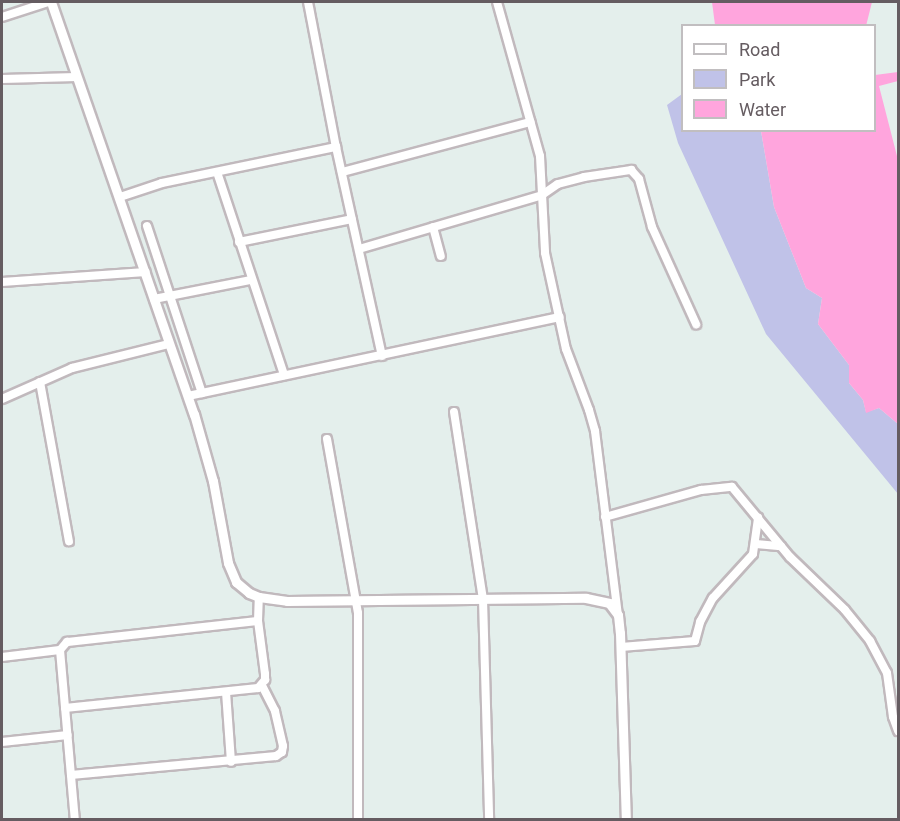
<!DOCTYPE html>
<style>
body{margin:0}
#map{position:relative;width:900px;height:821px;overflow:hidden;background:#e4efec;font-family:Roboto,sans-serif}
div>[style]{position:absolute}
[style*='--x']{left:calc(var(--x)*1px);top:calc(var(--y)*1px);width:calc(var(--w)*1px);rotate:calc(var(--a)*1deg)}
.green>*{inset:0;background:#c0c2e8}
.water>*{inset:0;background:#ffa5dd}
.roads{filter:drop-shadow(2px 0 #c1b9bd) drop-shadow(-2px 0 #c1b9bd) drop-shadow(0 2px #c1b9bd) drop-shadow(0 -2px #c1b9bd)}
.minor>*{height:8px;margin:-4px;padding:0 4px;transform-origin:4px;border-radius:4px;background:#fff}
.tertiary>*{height:9px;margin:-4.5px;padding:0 4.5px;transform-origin:4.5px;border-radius:4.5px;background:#fff}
span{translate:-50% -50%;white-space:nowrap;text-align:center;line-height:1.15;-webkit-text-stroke:6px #fff;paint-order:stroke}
.frame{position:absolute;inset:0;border:3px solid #655c61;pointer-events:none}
.legend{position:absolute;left:681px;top:24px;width:195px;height:108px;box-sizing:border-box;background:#fff;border:2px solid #c1bec0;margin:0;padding:8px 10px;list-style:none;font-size:18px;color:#655c61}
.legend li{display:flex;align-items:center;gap:12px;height:30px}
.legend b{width:30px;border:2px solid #c1bec0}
</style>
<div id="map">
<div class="green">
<i style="clip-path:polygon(682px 94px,682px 130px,761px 131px,774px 207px,806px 288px,822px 298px,818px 324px,849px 365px,849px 383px,863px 400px,866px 412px,879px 408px,898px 424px,898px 494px,766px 334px,678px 143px,667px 105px)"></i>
</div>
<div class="water">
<i style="clip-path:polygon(712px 2px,872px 2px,866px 26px,715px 25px)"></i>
<i style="clip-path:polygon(898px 72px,898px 81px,879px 86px,898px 160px,898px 424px,879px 408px,866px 413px,863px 400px,849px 383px,849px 365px,818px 324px,822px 298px,806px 288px,774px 207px,761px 131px,874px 130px,875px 75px)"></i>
</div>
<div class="roads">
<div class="minor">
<i style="--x:308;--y:2;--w:148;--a:79.1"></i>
<i style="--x:336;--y:147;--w:214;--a:77.6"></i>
<i style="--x:497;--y:2;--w:160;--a:74.4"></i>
<i style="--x:540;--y:156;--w:97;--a:87"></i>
<i style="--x:545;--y:253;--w:98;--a:77.7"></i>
<i style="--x:566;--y:349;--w:65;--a:69.3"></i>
<i style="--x:589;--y:410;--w:22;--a:74"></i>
<i style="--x:595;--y:431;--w:185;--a:82.9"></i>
<i style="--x:2;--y:17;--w:48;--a:-18.1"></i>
<i style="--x:2;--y:79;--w:75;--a:-1.5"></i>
<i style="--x:217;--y:172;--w:214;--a:71.7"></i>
<i style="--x:342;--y:172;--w:195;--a:-14.9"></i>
<i style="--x:120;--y:197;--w:44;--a:-18.4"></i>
<i style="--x:162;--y:183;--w:178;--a:-11.7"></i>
<i style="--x:147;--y:226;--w:176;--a:71.8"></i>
<i style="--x:433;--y:227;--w:30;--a:75"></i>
<i style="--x:239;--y:242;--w:115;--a:-11.5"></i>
<i style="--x:359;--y:249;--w:191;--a:-16.4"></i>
<i style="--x:542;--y:195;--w:19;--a:-35"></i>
<i style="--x:558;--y:184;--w:27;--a:-15"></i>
<i style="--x:584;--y:177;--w:48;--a:-8.5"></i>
<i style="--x:631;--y:170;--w:12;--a:48"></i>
<i style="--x:639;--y:179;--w:50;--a:74.8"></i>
<i style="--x:652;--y:227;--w:107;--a:65.6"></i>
<i style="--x:2;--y:282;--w:144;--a:-4"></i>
<i style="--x:154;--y:299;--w:99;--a:-11.1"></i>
<i style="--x:40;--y:382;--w:162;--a:79.7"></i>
<i style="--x:188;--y:396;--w:380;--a:-12"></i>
<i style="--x:2;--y:399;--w:77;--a:-23.9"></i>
<i style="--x:72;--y:368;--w:100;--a:-13.9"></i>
<i style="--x:454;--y:412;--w:189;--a:81.2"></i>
<i style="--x:483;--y:599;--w:221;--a:88.4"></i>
<i style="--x:327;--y:439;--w:177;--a:79.9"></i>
<i style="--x:358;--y:613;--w:207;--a:90"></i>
<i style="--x:605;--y:517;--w:100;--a:-15.7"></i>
<i style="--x:701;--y:490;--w:31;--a:-6"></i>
<i style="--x:732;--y:487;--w:91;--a:50.4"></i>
<i style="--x:790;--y:557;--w:76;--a:43.9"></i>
<i style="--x:845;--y:610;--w:40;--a:51"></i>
<i style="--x:870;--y:641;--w:36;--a:62"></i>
<i style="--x:887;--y:673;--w:44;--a:82.2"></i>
<i style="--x:893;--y:717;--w:15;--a:70"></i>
<i style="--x:756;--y:544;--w:25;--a:5"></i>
<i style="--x:621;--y:647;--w:74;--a:-4.6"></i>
<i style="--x:695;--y:641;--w:20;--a:-75"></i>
<i style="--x:700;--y:622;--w:27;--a:-62"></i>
<i style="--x:713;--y:598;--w:59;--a:-47.7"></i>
<i style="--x:753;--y:554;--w:37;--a:-82"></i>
<i style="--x:60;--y:650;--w:171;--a:85"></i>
<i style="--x:2;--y:657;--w:58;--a:-6.9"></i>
<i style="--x:60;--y:650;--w:11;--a:-49"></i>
<i style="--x:67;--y:642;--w:192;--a:-6.3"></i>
<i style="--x:226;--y:692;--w:70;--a:85.9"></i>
<i style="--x:65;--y:708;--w:194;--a:-5.9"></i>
<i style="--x:258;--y:688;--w:11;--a:-49"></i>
<i style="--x:265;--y:680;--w:6;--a:-90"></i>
<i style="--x:265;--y:674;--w:53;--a:-97.5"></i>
<i style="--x:258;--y:621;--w:24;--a:-88"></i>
<i style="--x:2;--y:742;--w:66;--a:-6.1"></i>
<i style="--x:71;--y:775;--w:206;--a:-5.3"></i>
<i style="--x:276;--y:756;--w:7;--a:-34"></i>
<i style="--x:282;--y:752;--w:6;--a:-81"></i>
<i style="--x:283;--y:746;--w:36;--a:-103"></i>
<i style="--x:275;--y:711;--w:29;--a:-117"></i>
</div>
<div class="tertiary">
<i style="--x:51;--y:2;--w:436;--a:70.9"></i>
<i style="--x:194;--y:414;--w:70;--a:74.2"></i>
<i style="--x:213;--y:481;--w:83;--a:79.6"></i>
<i style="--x:228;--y:563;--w:21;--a:67"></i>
<i style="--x:236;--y:582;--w:17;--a:40"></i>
<i style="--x:249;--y:593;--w:11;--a:22"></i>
<i style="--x:259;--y:597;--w:28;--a:8"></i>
<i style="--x:287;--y:601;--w:299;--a:-0.6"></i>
<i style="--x:586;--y:598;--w:24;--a:12"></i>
<i style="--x:609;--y:603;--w:15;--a:53"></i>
<i style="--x:618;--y:615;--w:18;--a:84"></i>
<i style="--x:620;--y:633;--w:187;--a:88.2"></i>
</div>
</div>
<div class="frame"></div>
<ul class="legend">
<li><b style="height:8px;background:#fff"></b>Road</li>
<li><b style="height:16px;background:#c0c2e8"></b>Park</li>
<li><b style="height:16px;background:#ffa5dd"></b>Water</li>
</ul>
</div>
